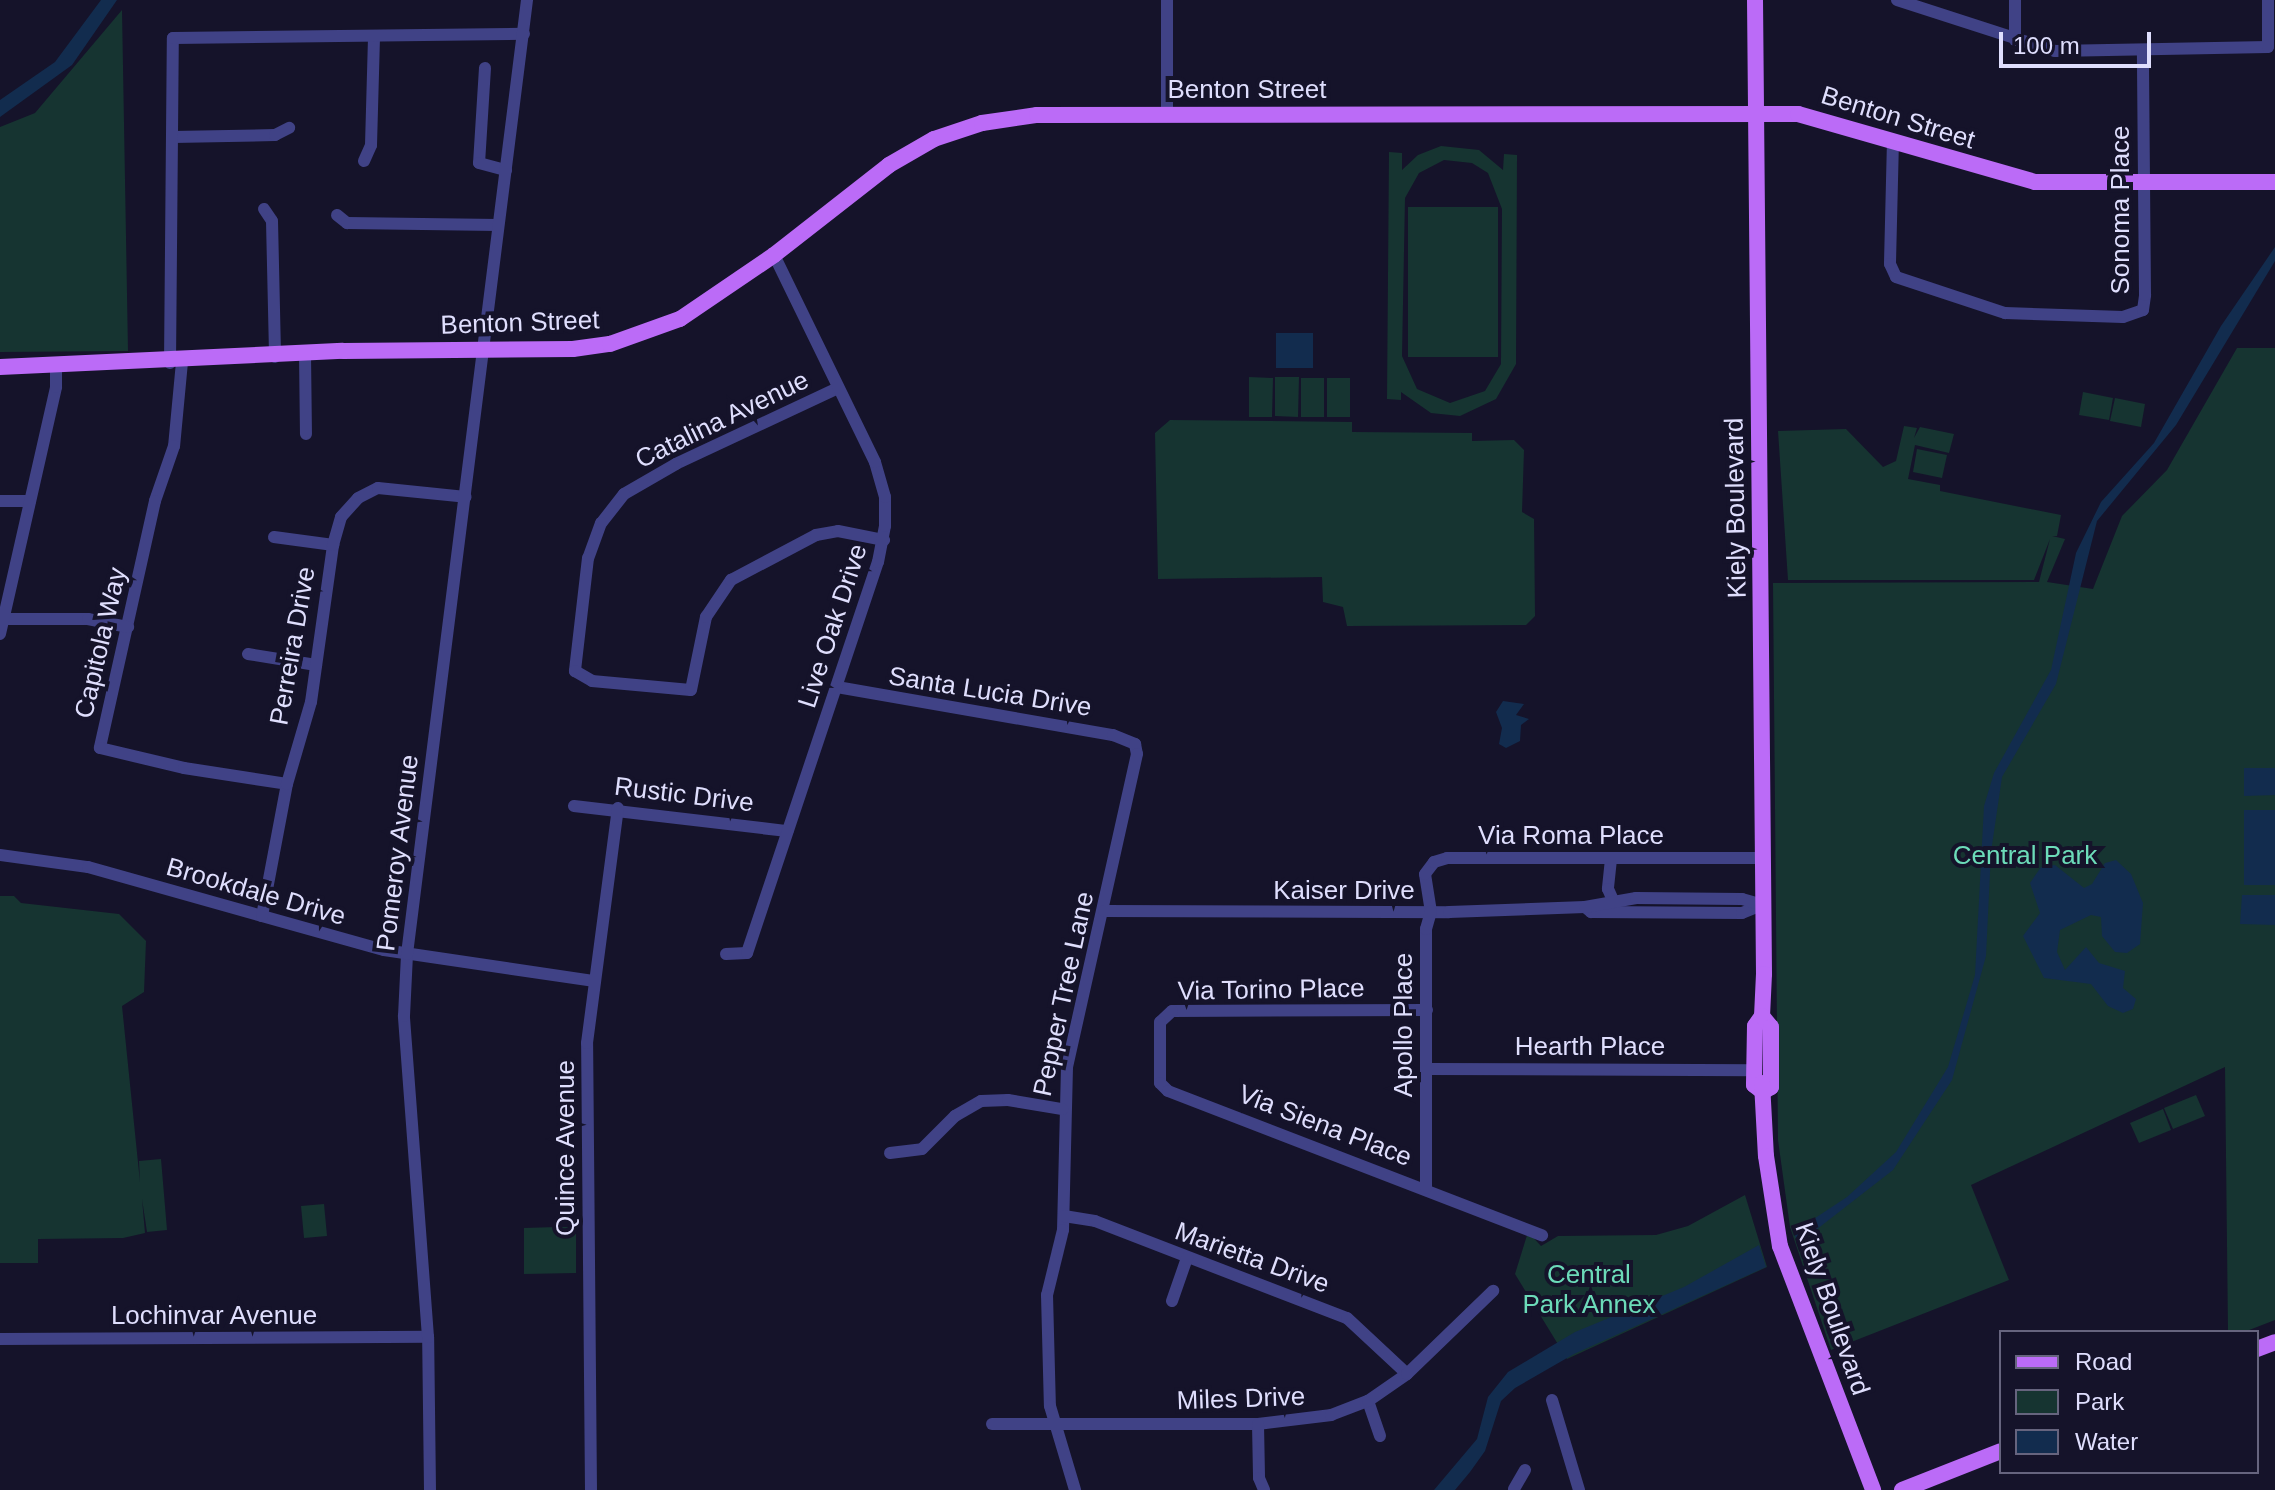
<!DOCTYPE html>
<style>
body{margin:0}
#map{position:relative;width:2275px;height:1490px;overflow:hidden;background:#15132a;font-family:Arial,sans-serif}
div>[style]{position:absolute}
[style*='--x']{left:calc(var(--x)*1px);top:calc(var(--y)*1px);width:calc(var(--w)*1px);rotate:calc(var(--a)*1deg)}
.green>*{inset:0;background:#163431}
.water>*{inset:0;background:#122c4e}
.minor>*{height:12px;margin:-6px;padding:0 6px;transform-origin:6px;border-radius:6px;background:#404286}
.major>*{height:16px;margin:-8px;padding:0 8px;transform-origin:8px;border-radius:8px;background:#bb6bf7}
span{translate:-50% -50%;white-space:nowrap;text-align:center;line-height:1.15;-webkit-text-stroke:8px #15132a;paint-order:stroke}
.street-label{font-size:26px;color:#dfdefd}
.park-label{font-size:26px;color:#6cdbb9}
.legend{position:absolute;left:1999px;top:1330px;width:260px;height:144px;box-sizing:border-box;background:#15132a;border:2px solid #66647e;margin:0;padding:10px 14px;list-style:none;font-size:24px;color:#dfdefd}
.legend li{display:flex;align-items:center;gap:16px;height:40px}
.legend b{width:40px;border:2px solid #66647e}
.scale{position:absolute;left:1999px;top:32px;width:152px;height:36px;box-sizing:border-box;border:4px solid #dfdefd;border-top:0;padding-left:10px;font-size:24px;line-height:28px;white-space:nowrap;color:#dfdefd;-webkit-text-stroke:6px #15132a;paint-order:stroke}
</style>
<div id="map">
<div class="green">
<i style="clip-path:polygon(122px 10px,128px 351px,0 352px,0 127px,35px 113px)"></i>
<i style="clip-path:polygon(evenodd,1441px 146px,1479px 150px,1503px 170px,1504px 154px,1517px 155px,1516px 364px,1496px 399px,1460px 416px,1431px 413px,1401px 392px,1401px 400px,1387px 399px,1389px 152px,1402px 153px,1402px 170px,1418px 155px,1441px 146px,1444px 160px,1472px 163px,1488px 173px,1502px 209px,1501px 364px,1485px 391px,1450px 403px,1417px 389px,1402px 356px,1405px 198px,1419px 173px,1444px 160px)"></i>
<i style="clip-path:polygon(1408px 207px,1498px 207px,1498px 357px,1408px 357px)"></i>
<i style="clip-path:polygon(2237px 348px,2275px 348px,2275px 1320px,2244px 1332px,2228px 1332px,2225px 1067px,1971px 1185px,2009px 1280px,1831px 1350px,1790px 1227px,1778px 1140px,1773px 583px,2039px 582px,2050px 539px,2034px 580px,1788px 580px,1778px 431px,1846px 429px,1883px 467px,1896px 461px,1904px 426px,1917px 428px,1914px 438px,1920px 427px,1954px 434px,1949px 453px,1915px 445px,1908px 479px,1940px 485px,1940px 491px,2061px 515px,2057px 536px,2052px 536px,2065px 539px,2047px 582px,2093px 589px,2122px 516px,2167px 470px)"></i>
<i style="clip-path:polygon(1249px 377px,1273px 378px,1272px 417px,1249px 417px)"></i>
<i style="clip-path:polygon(1275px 377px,1299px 377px,1298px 417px,1275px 416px)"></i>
<i style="clip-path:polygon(1301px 378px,1324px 378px,1324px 417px,1301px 417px)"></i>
<i style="clip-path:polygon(1327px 378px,1350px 378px,1350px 417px,1327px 417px)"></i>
<i style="clip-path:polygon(2083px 392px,2113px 398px,2109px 420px,2079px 415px)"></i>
<i style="clip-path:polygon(2115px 398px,2145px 404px,2141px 427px,2110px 421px)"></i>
<i style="clip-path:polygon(1170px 420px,1352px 422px,1352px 432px,1472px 433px,1472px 441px,1514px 440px,1524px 450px,1522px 512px,1534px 519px,1535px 616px,1526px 625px,1347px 626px,1343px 607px,1323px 602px,1322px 577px,1158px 579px,1155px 433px)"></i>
<i style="clip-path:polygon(1917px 449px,1947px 455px,1942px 478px,1913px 472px)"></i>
<i style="clip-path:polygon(0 896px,14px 896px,21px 903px,119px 914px,146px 941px,144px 992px,122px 1006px,140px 1182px,139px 1161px,161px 1159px,167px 1230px,147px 1232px,142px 1199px,145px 1233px,123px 1238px,38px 1239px,38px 1263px,0 1263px)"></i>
<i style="clip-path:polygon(2196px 1095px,2205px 1116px,2173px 1129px,2164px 1108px)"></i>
<i style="clip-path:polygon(2163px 1109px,2171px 1130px,2139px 1143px,2130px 1123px)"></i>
<i style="clip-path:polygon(1745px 1195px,1767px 1267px,1567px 1359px,1515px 1274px,1528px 1232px,1541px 1246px,1558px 1236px,1656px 1235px,1688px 1226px)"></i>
<i style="clip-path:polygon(324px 1204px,327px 1236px,304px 1238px,301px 1206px)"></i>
<i style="clip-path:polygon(557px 1227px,576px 1227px,576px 1273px,524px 1274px,524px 1228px)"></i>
</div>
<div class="water">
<i style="clip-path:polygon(101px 0,117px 0,72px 65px,0 117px,0 100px,55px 62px)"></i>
<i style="clip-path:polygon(2275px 247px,2275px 261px,2176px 425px,2097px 521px,2056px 684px,2002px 777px,1991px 852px,1986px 956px,1952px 1080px,1893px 1170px,1812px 1233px,1796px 1239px,1794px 1232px,1847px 1197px,1896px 1152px,1948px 1067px,1975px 975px,1984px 806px,1994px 773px,2051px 670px,2076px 553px,2101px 502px,2154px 443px,2221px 326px)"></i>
<i style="clip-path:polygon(1276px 333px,1313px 333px,1313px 368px,1276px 368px)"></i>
<i style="clip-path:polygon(1503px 701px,1524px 704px,1516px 715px,1529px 719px,1521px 725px,1520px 741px,1506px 748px,1499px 744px,1502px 728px,1496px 712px)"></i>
<i style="clip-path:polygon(2244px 768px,2275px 768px,2275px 795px,2244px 796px)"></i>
<i style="clip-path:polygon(2244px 810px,2275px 810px,2275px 885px,2244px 885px)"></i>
<i style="clip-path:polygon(2116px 860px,2131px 874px,2143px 903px,2140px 944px,2127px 953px,2115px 952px,2102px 936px,2101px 917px,2091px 915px,2060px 930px,2057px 952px,2065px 970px,2086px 947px,2099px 963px,2125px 971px,2123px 988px,2136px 999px,2133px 1009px,2123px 1013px,2108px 1006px,2091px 984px,2044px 978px,2023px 936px,2040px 913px,2030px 883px,2041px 867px,2055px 865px,2084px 888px,2092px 884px,2105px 863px)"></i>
<i style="clip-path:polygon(2242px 895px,2275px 895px,2275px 925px,2240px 924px)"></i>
<i style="clip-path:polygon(1759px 1245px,1766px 1267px,1574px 1354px,1515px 1388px,1501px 1401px,1485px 1451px,1470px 1472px,1455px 1490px,1434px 1490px,1477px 1439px,1488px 1397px,1508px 1372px,1575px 1332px,1684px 1287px)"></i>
</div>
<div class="minor">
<i style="--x:1897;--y:0;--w:166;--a:17.9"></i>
<i style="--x:2055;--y:51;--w:213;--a:-1.1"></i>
<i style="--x:2268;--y:47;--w:47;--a:-90"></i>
<i style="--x:2015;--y:40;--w:40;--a:-90"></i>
<i style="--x:485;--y:68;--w:95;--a:93.6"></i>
<i style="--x:479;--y:163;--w:28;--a:15"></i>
<i style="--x:1167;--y:114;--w:114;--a:-90"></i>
<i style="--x:173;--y:137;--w:102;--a:-1.1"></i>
<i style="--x:275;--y:135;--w:16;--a:-27"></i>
<i style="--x:1893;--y:140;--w:124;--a:91.4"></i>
<i style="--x:1890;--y:264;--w:14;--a:65"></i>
<i style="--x:1896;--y:277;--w:115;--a:18.3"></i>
<i style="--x:2005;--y:313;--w:118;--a:1.9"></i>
<i style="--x:2123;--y:317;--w:21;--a:-19"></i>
<i style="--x:2143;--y:310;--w:15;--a:-82"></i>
<i style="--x:2145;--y:295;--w:244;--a:-90.5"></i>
<i style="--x:364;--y:161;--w:17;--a:-66"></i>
<i style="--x:371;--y:145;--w:109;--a:-88.4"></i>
<i style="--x:264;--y:209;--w:14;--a:56"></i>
<i style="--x:272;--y:221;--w:136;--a:88.7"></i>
<i style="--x:337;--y:215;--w:13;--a:39"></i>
<i style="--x:347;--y:223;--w:151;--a:0.8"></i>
<i style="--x:305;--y:354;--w:80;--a:89.3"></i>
<i style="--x:182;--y:362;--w:84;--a:95.4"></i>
<i style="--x:174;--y:446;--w:58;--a:109.1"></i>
<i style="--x:155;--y:501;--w:253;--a:102.6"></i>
<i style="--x:100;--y:748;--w:86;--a:13.4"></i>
<i style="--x:184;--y:768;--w:104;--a:8.8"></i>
<i style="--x:170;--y:363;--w:325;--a:-89.5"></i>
<i style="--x:173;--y:38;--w:351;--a:-0.7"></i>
<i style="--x:838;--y:388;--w:179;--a:154.9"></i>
<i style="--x:676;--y:464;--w:60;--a:150"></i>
<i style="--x:624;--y:494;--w:37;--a:128"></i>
<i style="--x:601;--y:523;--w:37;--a:110"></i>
<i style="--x:588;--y:558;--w:114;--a:96.6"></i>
<i style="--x:575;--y:671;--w:20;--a:30"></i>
<i style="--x:592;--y:681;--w:99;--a:5.2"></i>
<i style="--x:691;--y:690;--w:75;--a:-78.4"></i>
<i style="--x:706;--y:617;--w:45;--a:-56"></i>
<i style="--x:731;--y:580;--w:96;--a:-27.9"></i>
<i style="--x:816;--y:535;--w:22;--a:-10"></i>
<i style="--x:838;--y:531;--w:47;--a:11.1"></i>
<i style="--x:0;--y:501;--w:30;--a:0"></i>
<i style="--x:274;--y:537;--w:60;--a:7.7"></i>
<i style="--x:0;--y:619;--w:88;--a:0"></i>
<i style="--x:88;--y:619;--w:41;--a:11.3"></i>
<i style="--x:0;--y:634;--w:253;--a:-77.2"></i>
<i style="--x:56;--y:387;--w:21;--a:-90"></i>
<i style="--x:248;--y:654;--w:69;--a:9.2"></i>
<i style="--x:837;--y:687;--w:280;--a:9.9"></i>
<i style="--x:1113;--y:735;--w:24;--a:22"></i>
<i style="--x:1135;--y:744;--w:10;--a:79"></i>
<i style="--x:1137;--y:754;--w:321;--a:102.6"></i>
<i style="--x:1067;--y:1067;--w:163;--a:91.4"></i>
<i style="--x:1063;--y:1230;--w:67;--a:103.8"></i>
<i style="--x:1047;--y:1295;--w:111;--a:88.5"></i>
<i style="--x:1050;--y:1406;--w:88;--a:73.4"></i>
<i style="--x:574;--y:806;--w:215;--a:6.7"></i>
<i style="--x:0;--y:855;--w:89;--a:7.8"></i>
<i style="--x:88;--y:867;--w:307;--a:15.7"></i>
<i style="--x:384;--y:950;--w:213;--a:8.4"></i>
<i style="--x:1611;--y:859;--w:30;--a:96"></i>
<i style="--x:1608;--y:889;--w:17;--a:66"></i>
<i style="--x:1585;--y:907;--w:8;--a:40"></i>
<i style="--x:1591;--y:912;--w:151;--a:0.4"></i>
<i style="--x:1742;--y:913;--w:22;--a:-22"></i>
<i style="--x:1104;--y:911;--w:345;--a:0.2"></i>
<i style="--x:1449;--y:912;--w:136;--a:-2.1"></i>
<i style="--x:1585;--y:907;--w:52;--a:-10"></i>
<i style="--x:1636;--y:898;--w:106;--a:0.5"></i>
<i style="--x:1742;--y:899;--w:22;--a:16"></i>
<i style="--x:1431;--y:912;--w:38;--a:-99"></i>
<i style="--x:1425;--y:874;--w:15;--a:-53"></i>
<i style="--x:1434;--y:862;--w:14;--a:-17"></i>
<i style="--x:1447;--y:858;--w:315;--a:0"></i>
<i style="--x:262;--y:916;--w:134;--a:-79.3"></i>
<i style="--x:287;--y:784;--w:85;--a:-73.7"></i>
<i style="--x:311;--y:702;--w:159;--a:-82"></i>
<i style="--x:333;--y:545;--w:29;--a:-74"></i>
<i style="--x:341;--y:517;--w:25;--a:-48"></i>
<i style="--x:358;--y:498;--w:22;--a:-27"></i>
<i style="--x:378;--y:488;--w:88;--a:5.8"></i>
<i style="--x:726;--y:954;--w:21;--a:-3"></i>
<i style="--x:747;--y:953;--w:412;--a:-71.5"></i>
<i style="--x:878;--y:562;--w:37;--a:-79"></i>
<i style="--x:885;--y:526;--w:29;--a:-90"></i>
<i style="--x:885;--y:497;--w:36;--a:-106"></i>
<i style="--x:875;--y:462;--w:230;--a:-116"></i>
<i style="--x:1427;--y:1010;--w:255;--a:179.8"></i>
<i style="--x:1172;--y:1011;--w:16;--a:137"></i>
<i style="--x:1160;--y:1022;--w:61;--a:90"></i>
<i style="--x:1160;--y:1083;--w:11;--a:45"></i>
<i style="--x:1168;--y:1091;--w:401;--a:21.1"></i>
<i style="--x:1426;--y:1069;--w:328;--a:0.2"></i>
<i style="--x:890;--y:1153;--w:32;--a:-7"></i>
<i style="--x:922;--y:1149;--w:47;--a:-45"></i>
<i style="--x:955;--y:1116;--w:30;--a:-30"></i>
<i style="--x:981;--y:1101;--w:27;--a:-2"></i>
<i style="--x:1008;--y:1100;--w:55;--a:9.5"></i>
<i style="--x:1426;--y:1188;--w:259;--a:-90"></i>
<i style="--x:1426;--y:929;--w:18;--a:-74"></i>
<i style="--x:1064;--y:1216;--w:31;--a:9"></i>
<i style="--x:1095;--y:1221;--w:270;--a:21.1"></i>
<i style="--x:1347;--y:1318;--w:82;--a:43"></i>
<i style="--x:1172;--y:1301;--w:46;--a:-70.8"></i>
<i style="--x:0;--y:1339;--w:428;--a:-0.3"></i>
<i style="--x:1552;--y:1400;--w:94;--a:73.3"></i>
<i style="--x:1368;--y:1401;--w:37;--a:71"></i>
<i style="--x:992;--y:1424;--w:266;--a:0"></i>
<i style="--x:1258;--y:1424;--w:74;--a:-7"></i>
<i style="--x:1331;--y:1415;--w:40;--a:-21"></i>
<i style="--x:1368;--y:1401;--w:47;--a:-34.7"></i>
<i style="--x:1407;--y:1374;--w:120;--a:-44"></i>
<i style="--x:1258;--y:1424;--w:54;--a:88.9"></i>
<i style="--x:1259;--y:1478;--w:13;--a:67"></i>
<i style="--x:1514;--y:1489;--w:22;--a:-60"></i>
<i style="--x:430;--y:1490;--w:153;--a:-90.7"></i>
<i style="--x:428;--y:1337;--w:322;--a:-94.3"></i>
<i style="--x:404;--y:1016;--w:62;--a:-87.2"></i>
<i style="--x:407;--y:954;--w:962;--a:-82.83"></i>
<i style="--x:591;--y:1490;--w:447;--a:-90.5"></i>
<i style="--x:587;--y:1043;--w:237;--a:-82.5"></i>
</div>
<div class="major">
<i style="--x:1755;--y:0;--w:974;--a:89.47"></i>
<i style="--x:1764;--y:974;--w:42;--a:92.7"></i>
<i style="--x:1762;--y:1016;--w:12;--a:125"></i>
<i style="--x:1755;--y:1026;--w:59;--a:91"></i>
<i style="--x:1754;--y:1085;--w:11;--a:38"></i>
<i style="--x:0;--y:367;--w:343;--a:-2.7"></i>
<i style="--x:343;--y:351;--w:230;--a:-0.5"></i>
<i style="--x:573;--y:349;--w:37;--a:-8"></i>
<i style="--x:610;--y:344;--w:74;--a:-19.7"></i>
<i style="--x:680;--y:319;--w:114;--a:-34.2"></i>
<i style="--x:774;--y:255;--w:146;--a:-38"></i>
<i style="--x:889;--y:165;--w:52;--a:-30"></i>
<i style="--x:934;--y:139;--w:51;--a:-18.4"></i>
<i style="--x:982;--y:123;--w:56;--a:-8.3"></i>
<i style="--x:1037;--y:115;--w:761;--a:-0.08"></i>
<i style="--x:1798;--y:114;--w:247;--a:16"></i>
<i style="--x:2035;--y:182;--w:240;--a:0"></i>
<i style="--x:1762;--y:1016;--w:14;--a:51"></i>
<i style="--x:1771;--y:1027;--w:60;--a:90"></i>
<i style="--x:1771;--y:1087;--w:8;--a:150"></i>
<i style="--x:1762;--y:1083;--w:73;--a:86.9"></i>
<i style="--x:1766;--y:1156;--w:91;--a:81.2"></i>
<i style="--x:1780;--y:1246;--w:261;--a:69.1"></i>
<i style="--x:2257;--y:1349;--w:19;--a:-21"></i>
<i style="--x:1902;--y:1490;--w:106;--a:-21.5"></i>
</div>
<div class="street-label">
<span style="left:1247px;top:90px">Benton Street</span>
<span style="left:1898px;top:118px;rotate:17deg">Benton Street</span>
<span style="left:2121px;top:210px;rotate:-90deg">Sonoma Place</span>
<span style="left:520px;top:323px;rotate:-2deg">Benton Street</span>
<span style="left:722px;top:420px;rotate:-26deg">Catalina Avenue</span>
<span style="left:1736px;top:508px;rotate:-91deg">Kiely Boulevard</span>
<span style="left:833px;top:626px;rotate:-72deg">Live Oak Drive</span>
<span style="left:101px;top:643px;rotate:-77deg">Capitola Way</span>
<span style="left:293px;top:646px;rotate:-80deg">Perreira Drive</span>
<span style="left:990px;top:692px;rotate:9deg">Santa Lucia Drive</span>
<span style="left:684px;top:795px;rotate:7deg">Rustic Drive</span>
<span style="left:1571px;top:836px">Via Roma Place</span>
<span style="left:398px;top:853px;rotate:-83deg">Pomeroy Avenue</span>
<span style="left:1344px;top:891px">Kaiser Drive</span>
<span style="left:256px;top:892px;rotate:16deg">Brookdale Drive</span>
<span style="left:1271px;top:990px;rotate:-1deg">Via Torino Place</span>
<span style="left:1064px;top:994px;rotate:-78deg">Pepper Tree Lane</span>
<span style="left:1404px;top:1025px;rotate:-90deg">Apollo Place</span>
<span style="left:1590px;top:1047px">Hearth Place</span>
<span style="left:1325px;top:1126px;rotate:21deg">Via Siena Place</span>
<span style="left:566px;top:1148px;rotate:-90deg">Quince Avenue</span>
<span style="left:1252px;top:1258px;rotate:20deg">Marietta Drive</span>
<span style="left:1832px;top:1309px;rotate:71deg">Kiely Boulevard</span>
<span style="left:214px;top:1316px">Lochinvar Avenue</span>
<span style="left:1241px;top:1399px;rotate:-2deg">Miles Drive</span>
</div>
<div class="park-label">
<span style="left:2025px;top:856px">Central Park</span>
<span style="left:1589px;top:1290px">Central<br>Park Annex</span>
</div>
<ul class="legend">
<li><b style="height:10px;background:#bb6bf7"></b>Road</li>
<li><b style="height:22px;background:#163431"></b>Park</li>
<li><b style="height:22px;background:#122c4e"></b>Water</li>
</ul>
<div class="scale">100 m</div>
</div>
